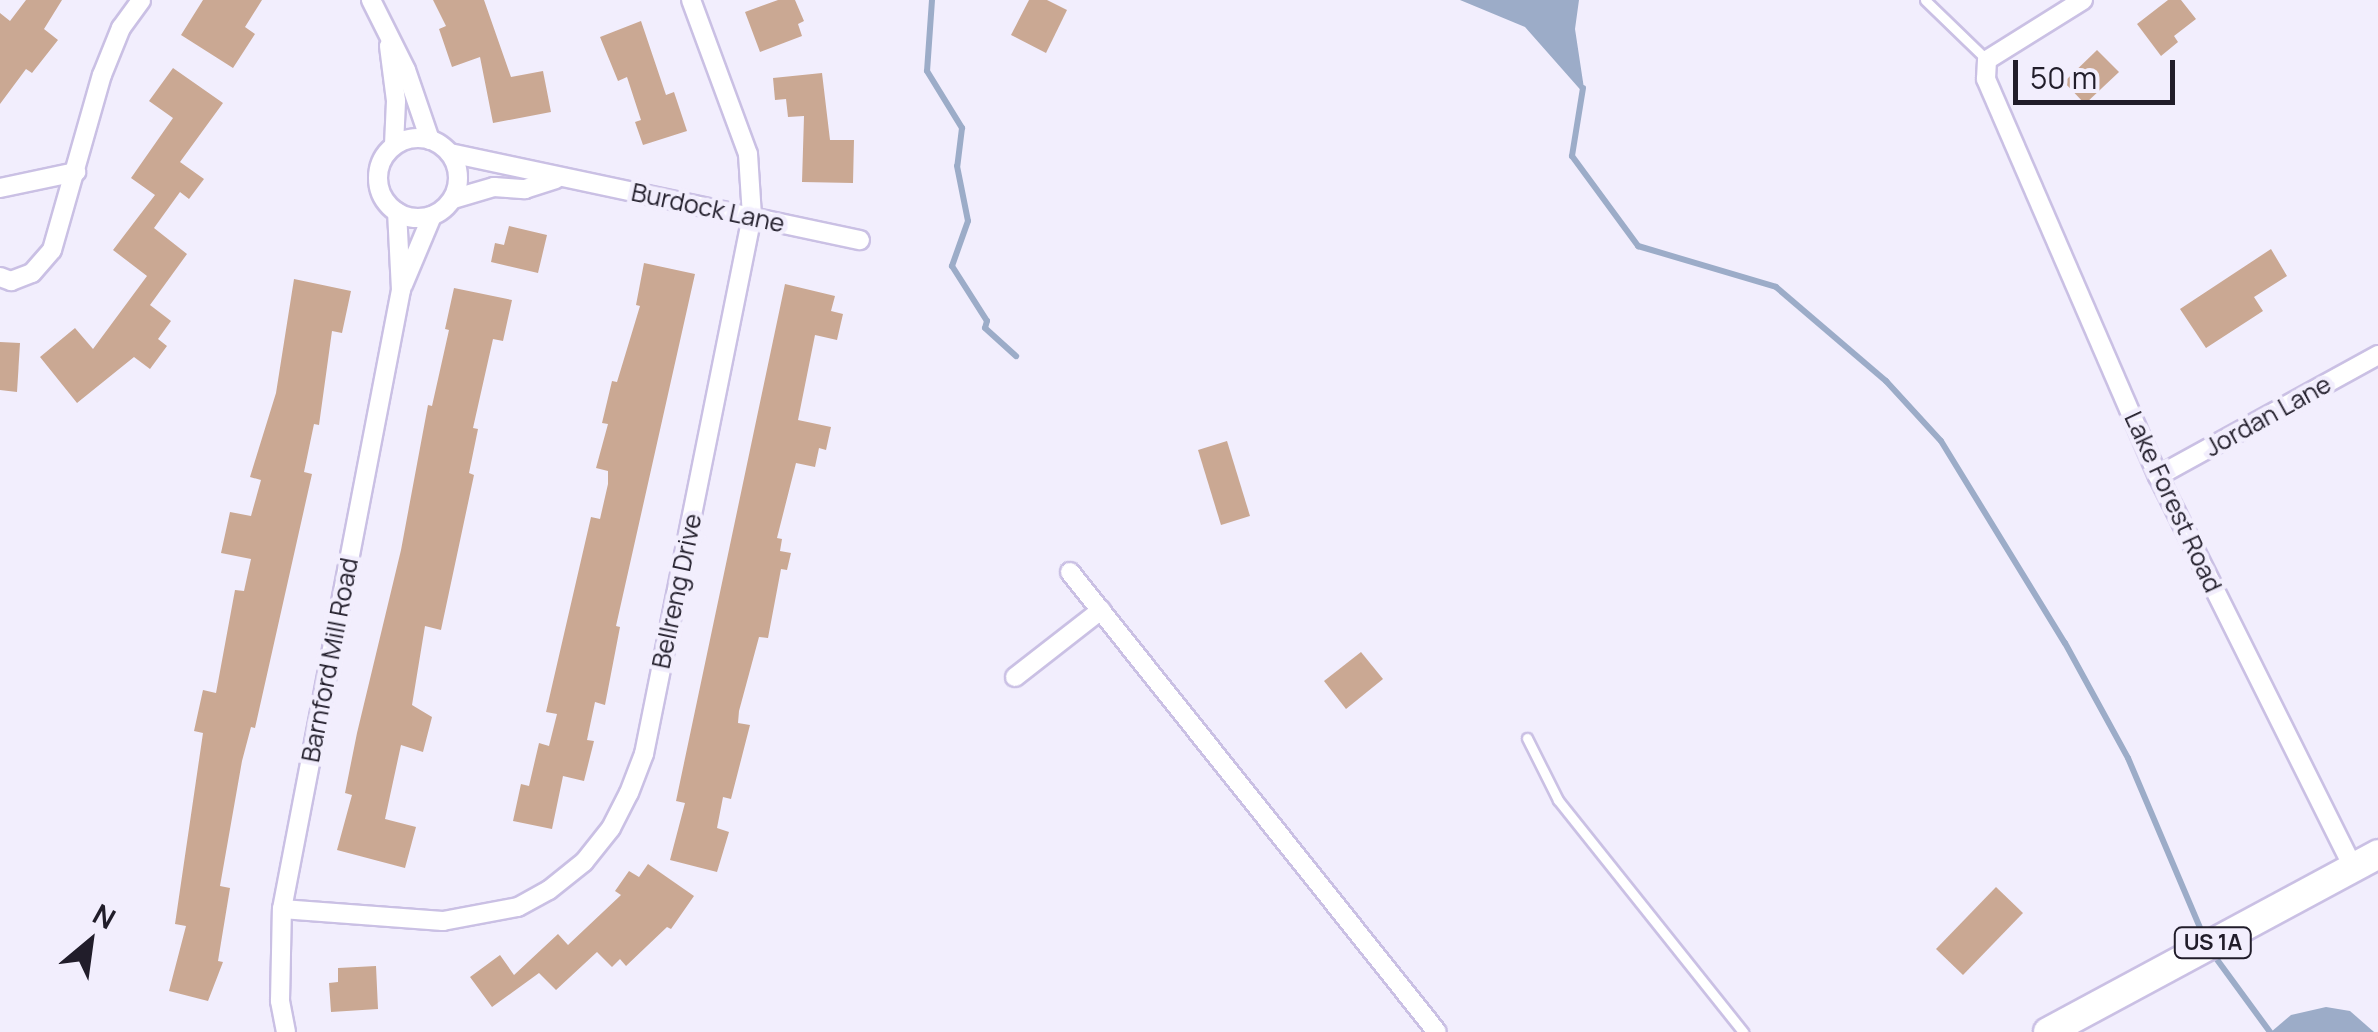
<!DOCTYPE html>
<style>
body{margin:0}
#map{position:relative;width:2378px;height:1032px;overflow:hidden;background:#f2eefd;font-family:Manrope,sans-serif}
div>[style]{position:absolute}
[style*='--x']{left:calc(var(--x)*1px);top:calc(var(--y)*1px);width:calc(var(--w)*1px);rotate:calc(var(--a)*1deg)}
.water>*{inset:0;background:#9cacc8}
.stream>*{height:6px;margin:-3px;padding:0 3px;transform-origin:3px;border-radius:3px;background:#9cacc8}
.building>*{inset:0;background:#caa893}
.roads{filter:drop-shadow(2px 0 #cac0e4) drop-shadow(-2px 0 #cac0e4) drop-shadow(0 2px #cac0e4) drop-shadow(0 -2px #cac0e4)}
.lane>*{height:9px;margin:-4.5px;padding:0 4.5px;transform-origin:4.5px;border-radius:4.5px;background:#fff}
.street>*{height:18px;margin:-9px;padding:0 9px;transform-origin:9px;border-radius:9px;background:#fff}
.street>.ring{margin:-9px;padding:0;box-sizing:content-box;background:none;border:18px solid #fff;border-radius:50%}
.primary>*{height:28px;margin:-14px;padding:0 14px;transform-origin:14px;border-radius:14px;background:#fff}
span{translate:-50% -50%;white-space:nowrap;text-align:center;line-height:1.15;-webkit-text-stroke:9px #f2eefd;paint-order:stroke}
.shield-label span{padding:2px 8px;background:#f2eefd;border:2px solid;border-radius:8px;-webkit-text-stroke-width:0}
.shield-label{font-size:22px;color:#211d2a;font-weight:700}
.street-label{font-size:25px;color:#211d2a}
.north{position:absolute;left:40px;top:892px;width:100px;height:100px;-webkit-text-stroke:8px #f2eefd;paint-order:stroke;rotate:29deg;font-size:28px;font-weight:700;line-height:40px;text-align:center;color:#211d2a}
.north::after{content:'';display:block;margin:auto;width:35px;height:45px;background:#211d2a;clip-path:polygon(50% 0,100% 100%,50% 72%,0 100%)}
.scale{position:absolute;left:2013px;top:60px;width:162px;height:45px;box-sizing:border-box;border:5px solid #211d2a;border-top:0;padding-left:12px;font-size:30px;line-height:35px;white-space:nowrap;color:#211d2a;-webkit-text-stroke:8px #f2eefd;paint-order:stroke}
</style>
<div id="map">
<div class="water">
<i style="clip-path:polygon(1460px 0,1579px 0,1575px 29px,1585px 95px,1525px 27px)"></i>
<i style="clip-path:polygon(2326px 1007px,2350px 1011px,2374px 1032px,2271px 1032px,2291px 1015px)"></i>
</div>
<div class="stream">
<i style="--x:932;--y:0;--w:71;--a:94"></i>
<i style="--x:927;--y:71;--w:67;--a:58.4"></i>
<i style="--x:962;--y:128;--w:38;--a:97"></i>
<i style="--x:957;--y:166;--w:56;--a:78.7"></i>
<i style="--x:968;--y:221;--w:48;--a:109.6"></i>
<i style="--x:952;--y:266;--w:65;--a:57.5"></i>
<i style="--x:987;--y:321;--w:7;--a:106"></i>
<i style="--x:985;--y:328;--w:42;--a:42.1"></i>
<i style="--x:1583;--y:88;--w:69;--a:99.2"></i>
<i style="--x:1572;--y:156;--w:112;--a:53.7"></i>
<i style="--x:1638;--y:246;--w:144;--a:16.5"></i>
<i style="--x:1776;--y:287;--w:145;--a:40.5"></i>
<i style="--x:1886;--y:381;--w:81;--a:47.5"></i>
<i style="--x:1941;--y:441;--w:237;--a:58.5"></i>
<i style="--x:2065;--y:643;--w:131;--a:61.3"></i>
<i style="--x:2128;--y:758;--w:197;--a:67"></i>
<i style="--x:2210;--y:950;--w:102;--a:53.8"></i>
</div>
<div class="building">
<i style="clip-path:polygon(26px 0,62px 0,44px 29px,58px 40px,32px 73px,26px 69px,0 104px,0 13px,10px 21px)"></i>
<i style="clip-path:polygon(203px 0,262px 0,245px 27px,255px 34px,233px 68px,181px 35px)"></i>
<i style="clip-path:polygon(433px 0,484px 0,511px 77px,543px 71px,551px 112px,493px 123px,480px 57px,452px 67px,439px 29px,446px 26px)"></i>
<i style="clip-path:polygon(778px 0,795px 0,804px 21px,798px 24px,802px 36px,760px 52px,745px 12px)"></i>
<i style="clip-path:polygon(1029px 0,1047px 0,1067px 10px,1046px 53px,1011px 35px)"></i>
<i style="clip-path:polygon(2168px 0,2181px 0,2196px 19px,2174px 36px,2178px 42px,2161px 56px,2137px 24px)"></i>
<i style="clip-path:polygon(641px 21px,666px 95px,674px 92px,687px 131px,643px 145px,635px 122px,641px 120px,627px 77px,618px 81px,600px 37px)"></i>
<i style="clip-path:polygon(2097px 50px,2119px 72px,2085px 104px,2064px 82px)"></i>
<i style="clip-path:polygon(173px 68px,223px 103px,180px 162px,204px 179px,189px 199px,180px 192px,154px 228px,187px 254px,150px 305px,171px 321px,158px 339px,167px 346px,150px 369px,134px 357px,77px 403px,40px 357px,75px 328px,93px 349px,147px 276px,113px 250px,155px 195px,131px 178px,173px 118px,149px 101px)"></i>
<i style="clip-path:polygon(822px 73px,830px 140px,854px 140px,853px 183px,802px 182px,804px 116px,788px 117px,786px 99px,775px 100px,773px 78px)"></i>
<i style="clip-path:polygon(509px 226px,547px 235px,538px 273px,491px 262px,495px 243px,504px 245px)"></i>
<i style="clip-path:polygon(2271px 249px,2287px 276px,2254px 297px,2263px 311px,2206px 348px,2180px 309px)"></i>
<i style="clip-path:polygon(644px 263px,695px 274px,616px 626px,620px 627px,605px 705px,595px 702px,587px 740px,594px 741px,584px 781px,563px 776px,552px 829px,513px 821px,521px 784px,529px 786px,539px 743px,549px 746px,557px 714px,546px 712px,591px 517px,600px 519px,608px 484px,608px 471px,596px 468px,608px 424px,602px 423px,612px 381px,617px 382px,640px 306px,636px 305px)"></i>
<i style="clip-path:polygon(294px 279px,351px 291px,342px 333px,332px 331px,319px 425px,314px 424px,304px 472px,312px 474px,255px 728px,251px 727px,242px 761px,220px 886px,230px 888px,218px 961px,223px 962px,208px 1001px,169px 991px,186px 926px,175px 924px,203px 733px,194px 731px,203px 690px,216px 693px,235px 590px,244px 591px,251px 559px,221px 553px,230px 512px,251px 516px,261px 480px,250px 477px,276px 393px)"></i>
<i style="clip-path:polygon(785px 284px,835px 296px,831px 311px,843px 314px,837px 340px,815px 335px,798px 420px,831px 427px,826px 450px,819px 448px,815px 467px,796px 463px,777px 538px,782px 539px,780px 551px,791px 553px,787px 570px,781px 569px,768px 638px,759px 637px,739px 711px,738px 723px,750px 725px,731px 799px,723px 797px,717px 828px,729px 832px,717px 872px,670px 860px,685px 803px,676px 801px)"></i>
<i style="clip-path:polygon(454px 288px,512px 300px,503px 341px,493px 339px,473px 428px,478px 429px,469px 473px,474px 475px,441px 630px,425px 626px,412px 705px,432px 717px,423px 752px,401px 745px,385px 819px,416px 827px,405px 868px,337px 850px,352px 795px,345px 793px,357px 733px,401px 550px,428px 405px,432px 406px,449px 330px,445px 329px)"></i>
<i style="clip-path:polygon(0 342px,20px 343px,17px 392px,0 390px)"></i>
<i style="clip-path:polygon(1227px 441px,1250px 516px,1221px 525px,1198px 450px)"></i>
<i style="clip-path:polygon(1361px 652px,1383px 679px,1346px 709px,1324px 681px)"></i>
<i style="clip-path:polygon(648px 864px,694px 896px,671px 929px,667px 927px,626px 966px,620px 959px,612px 967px,597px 952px,556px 990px,539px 973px,492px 1007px,470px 977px,500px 955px,514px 975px,558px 934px,568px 945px,621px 895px,615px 891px,629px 871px,639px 877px)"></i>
<i style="clip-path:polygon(1996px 887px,2023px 913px,1963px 975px,1936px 949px)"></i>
<i style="clip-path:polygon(376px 966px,378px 1009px,331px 1012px,329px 983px,338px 982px,338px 968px)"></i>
</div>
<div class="roads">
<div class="lane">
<i style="--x:1925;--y:0;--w:86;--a:44.1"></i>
<i style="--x:1527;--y:738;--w:69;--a:63.4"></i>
<i style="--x:1558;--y:800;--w:297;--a:51.4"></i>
</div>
<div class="street">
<i style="--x:371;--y:0;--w:78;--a:63.4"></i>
<i style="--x:406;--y:70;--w:74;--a:71.1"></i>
<i style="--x:2083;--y:0;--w:113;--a:148"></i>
<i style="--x:1987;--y:60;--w:19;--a:93"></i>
<i style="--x:1986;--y:79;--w:433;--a:66.6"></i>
<i style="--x:2158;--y:476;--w:437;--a:63.5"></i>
<i style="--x:389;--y:46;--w:55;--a:82.7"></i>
<i style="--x:396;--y:101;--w:44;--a:92.6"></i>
<i class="ring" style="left:378px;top:138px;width:62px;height:62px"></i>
<i style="--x:450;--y:153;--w:419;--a:12"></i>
<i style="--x:0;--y:188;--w:78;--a:-11.9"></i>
<i style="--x:453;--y:199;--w:43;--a:-16.3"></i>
<i style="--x:494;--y:187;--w:31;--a:4"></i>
<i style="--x:525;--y:189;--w:32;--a:-18"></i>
<i style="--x:0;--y:277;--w:12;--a:20"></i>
<i style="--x:11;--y:281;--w:22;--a:-21"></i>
<i style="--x:32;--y:273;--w:30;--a:-49"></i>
<i style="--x:52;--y:250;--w:182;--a:-74.1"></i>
<i style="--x:102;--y:75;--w:51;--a:-68"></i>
<i style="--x:121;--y:28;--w:34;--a:-54"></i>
<i style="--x:403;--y:285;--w:75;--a:-67.2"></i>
<i style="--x:2158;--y:476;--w:251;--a:-28.8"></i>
<i style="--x:1070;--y:572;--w:588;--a:51.42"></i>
<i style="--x:1015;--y:677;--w:109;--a:-37.9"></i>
<i style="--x:282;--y:909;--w:161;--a:4.3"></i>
<i style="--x:443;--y:921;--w:76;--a:-10.6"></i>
<i style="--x:518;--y:907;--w:35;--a:-29"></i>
<i style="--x:549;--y:890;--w:45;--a:-38.7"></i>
<i style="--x:584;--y:862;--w:43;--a:-51.5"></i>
<i style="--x:611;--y:828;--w:39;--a:-63"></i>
<i style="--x:629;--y:793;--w:42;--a:-69"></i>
<i style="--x:644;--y:754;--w:549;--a:-78.65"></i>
<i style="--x:752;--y:216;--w:62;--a:-93.7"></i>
<i style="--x:748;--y:154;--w:164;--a:-110.3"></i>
<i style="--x:286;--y:1032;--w:32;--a:-101"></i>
<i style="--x:280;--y:1001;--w:92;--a:-88.8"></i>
<i style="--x:282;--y:909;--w:630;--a:-79.12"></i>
<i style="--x:401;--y:290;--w:78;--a:-92.9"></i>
</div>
<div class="primary">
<i style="--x:2048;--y:1032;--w:375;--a:-28.3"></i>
</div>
</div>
<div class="shield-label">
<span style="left:2213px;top:943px">US 1A</span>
</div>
<div class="street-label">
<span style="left:708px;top:208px;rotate:12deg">Burdock Lane</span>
<span style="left:2268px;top:416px;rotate:-29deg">Jordan Lane</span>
<span style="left:2173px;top:502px;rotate:65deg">Lake Forest Road</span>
<span style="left:677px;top:591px;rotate:-78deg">Bellreng Drive</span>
<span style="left:330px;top:660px;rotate:-79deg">Barnford Mill Road</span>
</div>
<div class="north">N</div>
<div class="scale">50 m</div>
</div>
